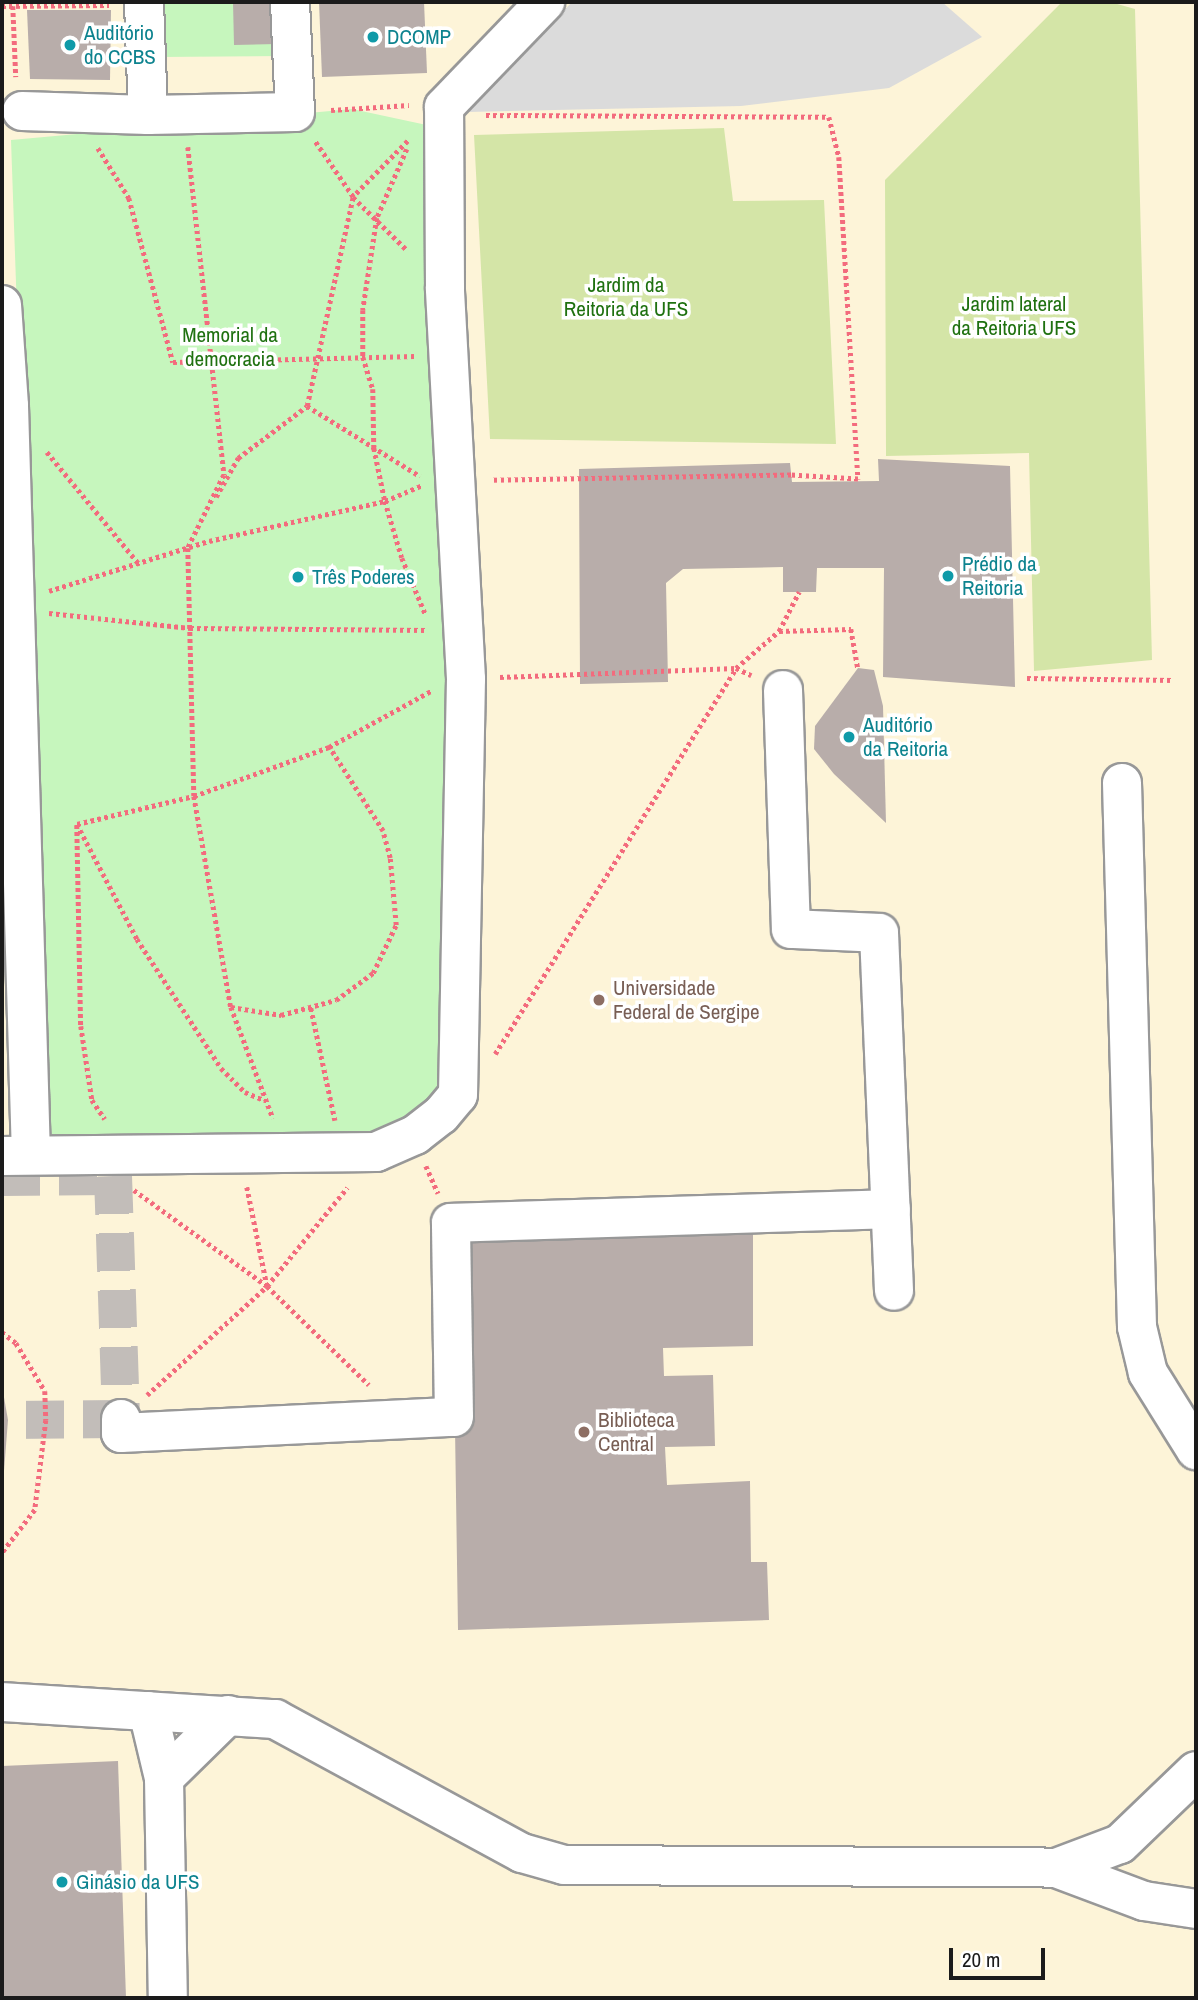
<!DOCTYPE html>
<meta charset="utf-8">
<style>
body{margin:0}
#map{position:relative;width:1198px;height:2000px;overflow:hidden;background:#ece5e0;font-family:"Archivo Narrow",sans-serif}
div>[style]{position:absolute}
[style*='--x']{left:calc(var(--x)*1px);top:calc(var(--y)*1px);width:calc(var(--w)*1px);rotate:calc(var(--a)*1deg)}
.education>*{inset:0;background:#fdf4d8}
.grass>*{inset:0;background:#d4e5a7}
.park>*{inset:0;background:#c6f6bd}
.parking>*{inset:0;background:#dbdbdb}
.building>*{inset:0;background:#b8adaa}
.minor-tunnel>*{height:38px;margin-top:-19px;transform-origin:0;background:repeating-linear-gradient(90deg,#c2bdb9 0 38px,transparent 0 57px)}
.path>*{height:4.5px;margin-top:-2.25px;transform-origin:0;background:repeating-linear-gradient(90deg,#f36b7d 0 3.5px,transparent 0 7px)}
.roads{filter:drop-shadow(2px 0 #989898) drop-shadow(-2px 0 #989898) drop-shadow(0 2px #989898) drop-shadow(0 -2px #989898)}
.minor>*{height:38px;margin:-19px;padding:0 19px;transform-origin:19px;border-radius:19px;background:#fff}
.dots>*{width:19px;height:19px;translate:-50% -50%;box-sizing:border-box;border:4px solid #fff;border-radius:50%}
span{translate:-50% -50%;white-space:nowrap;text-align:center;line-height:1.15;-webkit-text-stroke:7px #fff;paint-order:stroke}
.culture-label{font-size:21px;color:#0d838f}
.left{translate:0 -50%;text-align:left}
.park-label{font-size:21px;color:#1f7110}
.education-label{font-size:21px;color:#785e54}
.frame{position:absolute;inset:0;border:4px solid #1b1b1b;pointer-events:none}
.scale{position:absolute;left:949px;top:1948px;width:96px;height:32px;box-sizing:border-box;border:4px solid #1b1b1b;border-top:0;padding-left:9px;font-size:21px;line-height:24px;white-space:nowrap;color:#1b1b1b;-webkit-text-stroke:5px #fff;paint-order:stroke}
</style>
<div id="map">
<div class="education">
<i style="clip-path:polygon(2px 2px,1196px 2px,1196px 1998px,2px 1998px)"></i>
</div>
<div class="grass">
<i style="clip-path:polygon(1062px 2px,1110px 2px,1135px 9px,1152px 660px,1034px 671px,1029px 453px,886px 456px,885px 180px)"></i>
<i style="clip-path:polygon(724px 128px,733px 201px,824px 200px,836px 444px,490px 439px,474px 135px)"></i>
</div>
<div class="park">
<i style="clip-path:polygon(156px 2px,281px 2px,283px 56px,159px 57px)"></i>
<i style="clip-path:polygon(352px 109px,436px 127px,461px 1108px,415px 1135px,47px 1171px,11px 140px)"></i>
</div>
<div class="parking">
<i style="clip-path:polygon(572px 2px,942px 2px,982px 37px,889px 88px,741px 106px,468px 112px)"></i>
</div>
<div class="building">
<i style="clip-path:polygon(233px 2px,276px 2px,277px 44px,234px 45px)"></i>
<i style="clip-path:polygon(319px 2px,424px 2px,427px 73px,322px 77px)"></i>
<i style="clip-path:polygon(27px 10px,111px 10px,110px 80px,30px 79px)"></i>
<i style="clip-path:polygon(878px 459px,1010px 466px,1015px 687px,883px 677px,884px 568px,817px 568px,816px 592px,783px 592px,783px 567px,683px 569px,666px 583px,668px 682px,580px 684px,579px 469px,790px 463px,792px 482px,879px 481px)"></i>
<i style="clip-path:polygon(858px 668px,874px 670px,883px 706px,886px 823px,834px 774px,814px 749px,815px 726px)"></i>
<i style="clip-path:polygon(753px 1217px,753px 1346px,663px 1348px,664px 1376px,713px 1375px,715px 1446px,665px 1447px,667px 1485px,750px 1481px,751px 1562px,767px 1562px,769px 1620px,458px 1630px,452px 1226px)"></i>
<i style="clip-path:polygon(2px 1386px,8px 1420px,4px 1471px,2px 1470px)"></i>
<i style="clip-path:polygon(118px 1761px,126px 1998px,2px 1998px,2px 1766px)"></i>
</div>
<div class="minor-tunnel">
<i style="--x:2;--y:1177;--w:111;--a:-0.5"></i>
<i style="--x:113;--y:1176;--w:243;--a:88.1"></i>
<i style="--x:121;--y:1419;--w:113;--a:179.5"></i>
</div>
<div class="path">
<i style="--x:2;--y:6;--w:107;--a:-0.5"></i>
<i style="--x:13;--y:6;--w:71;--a:87.6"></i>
<i style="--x:331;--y:110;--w:78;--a:-3.7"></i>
<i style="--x:486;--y:115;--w:343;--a:0.3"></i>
<i style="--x:829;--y:117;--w:41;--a:76"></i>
<i style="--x:839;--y:157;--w:323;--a:86.6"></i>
<i style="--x:858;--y:479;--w:67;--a:-176.6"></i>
<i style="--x:791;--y:475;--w:301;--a:179"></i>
<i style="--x:408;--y:141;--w:78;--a:134.5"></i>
<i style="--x:353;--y:197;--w:77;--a:44.5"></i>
<i style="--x:188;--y:147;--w:330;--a:83.7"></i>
<i style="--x:224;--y:475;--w:81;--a:116.3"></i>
<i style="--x:188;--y:548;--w:248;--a:88.6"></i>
<i style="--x:194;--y:796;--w:214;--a:80.1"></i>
<i style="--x:231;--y:1007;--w:119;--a:69.3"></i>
<i style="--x:98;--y:148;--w:59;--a:58.2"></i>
<i style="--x:129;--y:198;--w:170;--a:75"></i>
<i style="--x:173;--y:362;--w:242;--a:-1.4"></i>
<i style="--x:407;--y:149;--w:75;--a:113.5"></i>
<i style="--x:377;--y:218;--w:93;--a:98.7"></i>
<i style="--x:363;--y:310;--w:47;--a:90"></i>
<i style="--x:363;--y:357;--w:34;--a:73"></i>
<i style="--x:373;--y:389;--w:59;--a:89"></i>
<i style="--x:374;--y:448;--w:54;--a:78.3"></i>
<i style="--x:385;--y:501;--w:59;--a:73.4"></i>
<i style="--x:402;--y:558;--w:60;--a:67.3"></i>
<i style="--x:307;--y:406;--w:214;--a:-77.6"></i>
<i style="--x:353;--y:197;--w:69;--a:-124.4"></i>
<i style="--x:47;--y:452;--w:145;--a:50.6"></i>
<i style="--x:216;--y:497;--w:45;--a:-60.6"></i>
<i style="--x:238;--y:458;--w:86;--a:-37"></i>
<i style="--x:307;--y:406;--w:133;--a:31.8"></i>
<i style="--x:49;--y:591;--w:168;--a:-17.4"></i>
<i style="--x:209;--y:541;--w:180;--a:-12.8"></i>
<i style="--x:385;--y:501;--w:39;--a:-23"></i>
<i style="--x:49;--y:613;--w:142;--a:6.1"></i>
<i style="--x:190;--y:628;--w:238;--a:0.5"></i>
<i style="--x:779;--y:631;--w:72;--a:-1.6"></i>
<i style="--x:851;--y:629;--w:40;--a:80"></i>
<i style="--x:500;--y:677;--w:236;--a:-2.2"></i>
<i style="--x:736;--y:668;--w:17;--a:25"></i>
<i style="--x:1027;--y:678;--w:147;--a:0.8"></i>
<i style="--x:77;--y:824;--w:120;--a:-13.5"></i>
<i style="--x:194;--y:796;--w:144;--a:-19.9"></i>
<i style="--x:329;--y:747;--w:116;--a:-28.8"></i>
<i style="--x:77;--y:824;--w:130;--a:62.4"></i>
<i style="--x:137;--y:939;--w:154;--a:56.9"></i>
<i style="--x:221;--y:1068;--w:34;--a:45"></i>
<i style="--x:245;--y:1092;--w:21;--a:23"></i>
<i style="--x:77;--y:825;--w:201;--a:88.9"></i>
<i style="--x:81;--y:1026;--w:75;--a:81.5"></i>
<i style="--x:92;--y:1100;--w:23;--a:56"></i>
<i style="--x:231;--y:1007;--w:51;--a:9.1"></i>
<i style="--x:281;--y:1015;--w:57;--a:-15.3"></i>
<i style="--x:336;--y:1000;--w:46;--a:-36.1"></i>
<i style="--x:373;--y:973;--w:53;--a:-64.4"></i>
<i style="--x:396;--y:925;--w:67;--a:-95.1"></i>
<i style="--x:390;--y:858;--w:28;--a:-105"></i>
<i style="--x:383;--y:831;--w:100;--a:-122.7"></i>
<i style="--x:311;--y:1008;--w:115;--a:77.9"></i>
<i style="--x:495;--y:1054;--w:455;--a:-58"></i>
<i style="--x:736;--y:668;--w:57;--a:-40.7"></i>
<i style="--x:779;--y:631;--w:44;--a:-62.9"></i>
<i style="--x:426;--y:1166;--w:30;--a:66"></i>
<i style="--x:247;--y:1187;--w:100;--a:78.5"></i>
<i style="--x:134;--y:1190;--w:164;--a:35.8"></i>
<i style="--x:267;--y:1286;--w:142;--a:44.1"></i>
<i style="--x:2;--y:1332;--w:18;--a:38"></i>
<i style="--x:16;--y:1343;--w:56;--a:58.9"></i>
<i style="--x:45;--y:1391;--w:29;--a:88"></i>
<i style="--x:46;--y:1420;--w:91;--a:97"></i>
<i style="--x:35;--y:1510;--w:54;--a:127.5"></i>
<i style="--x:147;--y:1395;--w:162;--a:-42.2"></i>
<i style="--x:267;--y:1286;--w:127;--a:-50.8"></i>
</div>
<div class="roads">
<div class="minor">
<i style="--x:144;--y:2;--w:113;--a:88"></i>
<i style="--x:22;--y:111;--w:126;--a:1.8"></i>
<i style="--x:148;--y:115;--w:147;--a:-1.2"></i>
<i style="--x:295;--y:112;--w:110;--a:-92.6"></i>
<i style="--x:2;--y:305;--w:101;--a:86"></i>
<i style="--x:9;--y:406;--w:749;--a:88.32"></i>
<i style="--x:783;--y:690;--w:239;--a:88.1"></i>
<i style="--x:791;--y:929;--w:88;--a:2.6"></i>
<i style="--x:879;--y:933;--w:358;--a:87.6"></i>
<i style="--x:1122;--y:783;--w:544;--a:88.42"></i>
<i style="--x:1137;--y:1327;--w:47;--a:76.6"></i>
<i style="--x:1148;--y:1373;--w:91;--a:58.1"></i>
<i style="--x:2;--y:1156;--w:374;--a:-0.6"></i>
<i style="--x:376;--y:1152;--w:43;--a:-23.6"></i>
<i style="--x:415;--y:1135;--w:33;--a:-38"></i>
<i style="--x:441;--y:1115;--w:26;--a:-50"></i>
<i style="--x:458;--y:1095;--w:416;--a:-88.9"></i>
<i style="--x:466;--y:679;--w:392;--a:-93.1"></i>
<i style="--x:445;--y:288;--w:181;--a:-90.3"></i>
<i style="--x:444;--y:107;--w:146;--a:-46.1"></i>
<i style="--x:121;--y:1419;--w:14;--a:90"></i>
<i style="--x:121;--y:1433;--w:333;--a:-2.8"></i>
<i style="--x:454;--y:1417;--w:194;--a:-90.9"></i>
<i style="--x:451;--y:1223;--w:440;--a:-1.8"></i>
<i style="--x:2;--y:1702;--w:274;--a:3.6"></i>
<i style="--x:275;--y:1719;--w:281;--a:28.5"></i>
<i style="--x:522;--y:1853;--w:44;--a:15.9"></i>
<i style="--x:564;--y:1865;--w:492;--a:0.3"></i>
<i style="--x:1056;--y:1868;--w:94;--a:20.6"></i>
<i style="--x:1144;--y:1901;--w:53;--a:8.7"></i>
<i style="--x:148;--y:1711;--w:69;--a:76.6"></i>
<i style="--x:164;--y:1778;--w:220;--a:89"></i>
<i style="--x:164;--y:1778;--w:90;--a:-44.5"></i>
<i style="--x:1056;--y:1868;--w:68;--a:-20.6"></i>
<i style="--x:1120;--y:1844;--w:105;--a:-43.8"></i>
</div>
</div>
<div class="dots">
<i style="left:373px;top:37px;background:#0f9aa8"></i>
<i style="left:70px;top:45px;background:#0f9aa8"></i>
<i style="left:948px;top:576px;background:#0f9aa8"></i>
<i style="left:298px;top:577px;background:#0f9aa8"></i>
<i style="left:849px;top:737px;background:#0f9aa8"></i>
<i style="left:599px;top:1000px;background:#8d6e63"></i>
<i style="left:584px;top:1432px;background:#8d6e63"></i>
<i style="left:62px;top:1882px;background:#0f9aa8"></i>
</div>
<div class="culture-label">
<span class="left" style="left:84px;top:45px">Auditório<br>do CCBS</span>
<span class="left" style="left:387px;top:37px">DCOMP</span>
<span class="left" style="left:962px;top:576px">Prédio da<br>Reitoria</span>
<span class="left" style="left:312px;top:577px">Três Poderes</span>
<span class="left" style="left:863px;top:737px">Auditório<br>da Reitoria</span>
<span class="left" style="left:76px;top:1882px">Ginásio da UFS</span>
</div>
<div class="park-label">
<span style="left:626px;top:297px">Jardim da<br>Reitoria da UFS</span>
<span style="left:1014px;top:316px">Jardim lateral<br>da Reitoria UFS</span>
<span style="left:230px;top:347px">Memorial da<br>democracia</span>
</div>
<div class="education-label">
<span class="left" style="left:613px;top:1000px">Universidade<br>Federal de Sergipe</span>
<span class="left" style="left:598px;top:1432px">Biblioteca<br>Central</span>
</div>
<div class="frame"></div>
<div class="scale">20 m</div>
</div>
